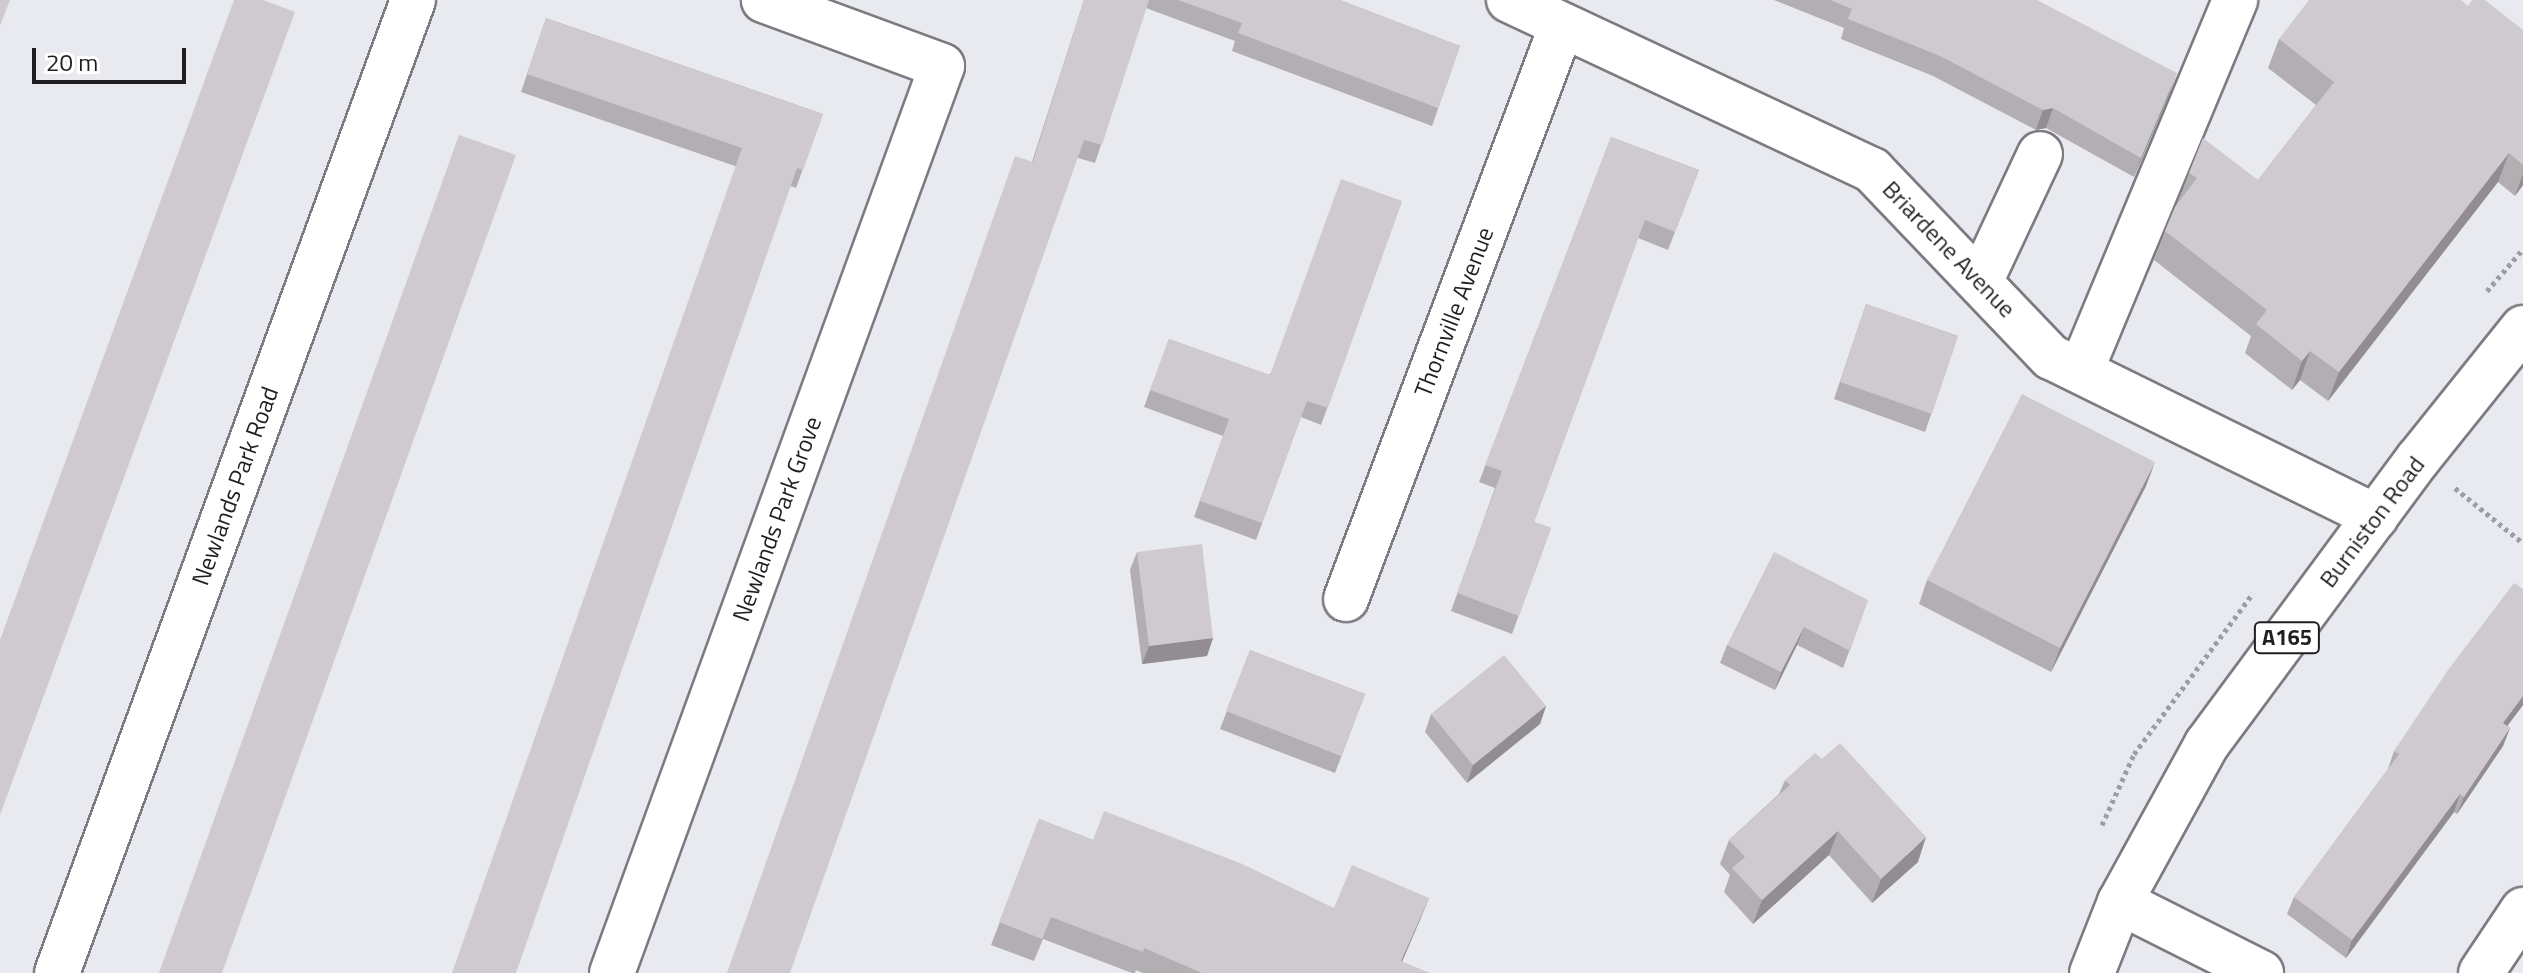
<!DOCTYPE html>
<style>
body{margin:0}
#map{position:relative;width:2523px;height:973px;overflow:hidden;background:#e9eaf0;font-family:"Titillium Web",sans-serif}
div>[style]{position:absolute}
[style*='--x']{left:calc(var(--x)*1px);top:calc(var(--y)*1px);width:calc(var(--w)*1px);rotate:calc(var(--a)*1deg)}
.path>*{height:5px;margin-top:-2.5px;transform-origin:0;background:repeating-linear-gradient(90deg,#9d9ea3 0 4px,transparent 0 8px)}
.roads{filter:drop-shadow(2px 0 #7b7c81) drop-shadow(-2px 0 #7b7c81) drop-shadow(0 2px #7b7c81) drop-shadow(0 -2px #7b7c81)}
.minor>*{height:44px;margin:-22px;padding:0 22px;transform-origin:22px;border-radius:22px;background:#fff}
.major>*{height:44px;margin:-22px;padding:0 22px;transform-origin:22px;border-radius:22px;background:#fff}
.wall>*{inset:0;background:#b2aeb2}
.shaded-wall>*{inset:0;background:#918d91}
.building>*{inset:0;background:#cfcacf}
span{translate:-50% -50%;white-space:nowrap;text-align:center;line-height:1.15;-webkit-text-stroke:7px #fff;paint-order:stroke}
.shield-label span{padding:2px 6px;background:#fff;border:2px solid;border-radius:6px;-webkit-text-stroke-width:0}
.shield-label{font-size:22px;color:#1f1f22;font-weight:700}
.street-label{font-size:24px;color:#1f1f22}
.scale{position:absolute;left:32px;top:48px;width:154px;height:36px;box-sizing:border-box;border:4px solid #1f1f22;border-top:0;padding-left:10px;font-size:24px;line-height:28px;white-space:nowrap;color:#1f1f22;-webkit-text-stroke:6px #fff;paint-order:stroke}
</style>
<div id="map">
<div class="path">
<i style="--x:2487;--y:291;--w:55;--a:-49.4"></i>
<i style="--x:2455;--y:488;--w:87;--a:39"></i>
<i style="--x:2102;--y:825;--w:78;--a:-65.7"></i>
<i style="--x:2134;--y:754;--w:200;--a:-53.5"></i>
</div>
<div class="roads">
<div class="minor">
<i style="--x:1509;--y:0;--w:401;--a:25.1"></i>
<i style="--x:1872;--y:170;--w:259;--a:46.3"></i>
<i style="--x:2051;--y:357;--w:362;--a:26.2"></i>
<i style="--x:1981;--y:280;--w:139;--a:-64.9"></i>
<i style="--x:2082;--y:368;--w:399;--a:-67.4"></i>
<i style="--x:1346;--y:599;--w:613;--a:-69.38"></i>
<i style="--x:2120;--y:902;--w:158;--a:26.7"></i>
<i style="--x:57;--y:973;--w:1036;--a:-69.9"></i>
<i style="--x:612;--y:973;--w:965;--a:-70.01"></i>
<i style="--x:942;--y:66;--w:190;--a:-159.7"></i>
<i style="--x:2481;--y:973;--w:76;--a:-56.3"></i>
</div>
<div class="major">
<i style="--x:2092;--y:973;--w:76;--a:-68.5"></i>
<i style="--x:2120;--y:902;--w:180;--a:-61.2"></i>
<i style="--x:2207;--y:744;--w:355;--a:-53.5"></i>
<i style="--x:2418;--y:459;--w:168;--a:-51.3"></i>
</div>
</div>
<div class="wall">
<i style="clip-path:polygon(1084px 0,1340px 0,1460px 46px,1432px 126px,1232px 51px,1235px 41px,1146px 8px,1095px 163px,1078px 158px,1032px 162px)"></i>
<i style="clip-path:polygon(1774px 0,2037px 0,2170px 92px,2134px 177px,2046px 128px,2036px 130px,1933px 76px,1841px 39px,1844px 28px)"></i>
<i style="clip-path:polygon(2468px 6px,2523px 30px,2523px 185px,2515px 196px,2498px 182px,2328px 401px,2300px 380px,2292px 390px,2245px 353px,2251px 336px,2154px 260px,2165px 231px,2178px 202px,2189px 173px,2258px 180px,2316px 105px,2268px 68px,2279px 39px)"></i>
<i style="clip-path:polygon(546px 18px,823px 114px,796px 188px,735px 166px,521px 92px)"></i>
<i style="clip-path:polygon(1611px 137px,1699px 170px,1668px 250px,1638px 238px,1534px 522px,1551px 528px,1512px 634px,1451px 611px,1495px 488px,1479px 482px)"></i>
<i style="clip-path:polygon(1402px 201px,1321px 425px,1301px 417px,1256px 540px,1194px 517px,1223px 436px,1144px 407px,1169px 339px,1269px 375px)"></i>
<i style="clip-path:polygon(1866px 304px,1958px 336px,1925px 432px,1834px 399px)"></i>
<i style="clip-path:polygon(2146px 486px,2051px 672px,1919px 604px,1927px 580px)"></i>
<i style="clip-path:polygon(1137px 552px,1213px 638px,1207px 656px,1142px 664px,1130px 570px)"></i>
<i style="clip-path:polygon(2523px 589px,2523px 705px,2507px 726px,2510px 728px,2503px 746px,2457px 814px,2454px 812px,2346px 958px,2287px 914px,2294px 897px,2388px 769px,2394px 751px)"></i>
<i style="clip-path:polygon(1868px 600px,1843px 668px,1797px 645px,1775px 690px,1720px 663px,1727px 645px)"></i>
<i style="clip-path:polygon(1250px 650px,1365px 694px,1335px 773px,1220px 729px)"></i>
<i style="clip-path:polygon(1546px 706px,1540px 724px,1467px 783px,1425px 732px,1431px 714px)"></i>
<i style="clip-path:polygon(1785px 780px,1918px 862px,1872px 903px,1829px 855px,1753px 924px,1724px 892px,1730px 875px,1720px 864px,1729px 840px,1779px 794px)"></i>
<i style="clip-path:polygon(1039px 819px,1093px 840px,1334px 908px,1429px 898px,1402px 962px,1429px 973px,1143px 973px,1136px 970px,1135px 973px,1132px 973px,1043px 939px,1034px 961px,991px 945px)"></i>
</div>
<div class="shaded-wall">
<i style="clip-path:polygon(2177px 73px,2170px 92px,2134px 177px,2141px 158px)"></i>
<i style="clip-path:polygon(2053px 108px,2046px 128px,2036px 130px,2043px 110px)"></i>
<i style="clip-path:polygon(2509px 153px,2498px 182px,2328px 401px,2339px 372px)"></i>
<i style="clip-path:polygon(2523px 174px,2523px 185px,2515px 196px)"></i>
<i style="clip-path:polygon(2310px 351px,2300px 380px,2292px 390px,2302px 361px)"></i>
<i style="clip-path:polygon(2155px 462px,2146px 486px,2051px 672px,2060px 648px)"></i>
<i style="clip-path:polygon(1804px 627px,1797px 645px,1775px 690px,1781px 672px)"></i>
<i style="clip-path:polygon(1213px 638px,1207px 656px,1142px 664px,1149px 646px)"></i>
<i style="clip-path:polygon(2523px 696px,2523px 705px,2496px 741px,2503px 723px)"></i>
<i style="clip-path:polygon(1546px 706px,1540px 724px,1467px 783px,1473px 765px)"></i>
<i style="clip-path:polygon(2510px 728px,2503px 746px,2457px 814px,2464px 797px)"></i>
<i style="clip-path:polygon(2460px 794px,2454px 812px,2346px 958px,2352px 940px)"></i>
<i style="clip-path:polygon(1838px 831px,1829px 855px,1753px 924px,1762px 900px)"></i>
<i style="clip-path:polygon(1926px 837px,1918px 862px,1872px 903px,1881px 879px)"></i>
<i style="clip-path:polygon(1429px 898px,1420px 920px,1397px 973px,1401px 961px)"></i>
</div>
<div class="building">
<i style="clip-path:polygon(0 0,10px 0,0 26px)"></i>
<i style="clip-path:polygon(234px 0,263px 0,295px 12px,0 815px,0 640px)"></i>
<i style="clip-path:polygon(1084px 0,1149px 0,1102px 145px,1084px 140px,790px 973px,727px 973px,1015px 156px,1033px 162px)"></i>
<i style="clip-path:polygon(1178px 0,1340px 0,1460px 46px,1438px 108px,1238px 33px,1242px 23px)"></i>
<i style="clip-path:polygon(1830px 0,2037px 0,2177px 73px,2141px 158px,2053px 108px,2043px 110px,1940px 56px,1848px 19px,1852px 9px)"></i>
<i style="clip-path:polygon(2309px 0,2461px 0,2468px 6px,2472px 0,2485px 0,2523px 30px,2523px 165px,2509px 153px,2339px 372px,2310px 351px,2302px 361px,2256px 324px,2267px 310px,2165px 231px,2175px 207px,2197px 178px,2189px 173px,2203px 138px,2258px 180px,2334px 82px,2279px 39px)"></i>
<i style="clip-path:polygon(546px 18px,823px 114px,803px 170px,797px 168px,516px 973px,452px 973px,742px 148px,527px 74px)"></i>
<i style="clip-path:polygon(459px 135px,516px 155px,222px 973px,159px 973px)"></i>
<i style="clip-path:polygon(1611px 137px,1699px 170px,1675px 232px,1645px 220px,1534px 522px,1551px 528px,1519px 616px,1457px 593px,1502px 471px,1485px 465px)"></i>
<i style="clip-path:polygon(1341px 179px,1402px 201px,1328px 408px,1307px 401px,1262px 523px,1200px 501px,1229px 419px,1150px 390px,1169px 339px,1270px 375px)"></i>
<i style="clip-path:polygon(1866px 304px,1958px 336px,1932px 414px,1840px 382px)"></i>
<i style="clip-path:polygon(2022px 394px,2155px 462px,2060px 648px,1927px 580px)"></i>
<i style="clip-path:polygon(1202px 544px,1213px 638px,1149px 646px,1137px 552px)"></i>
<i style="clip-path:polygon(1774px 552px,1868px 600px,1850px 651px,1804px 627px,1781px 672px,1727px 645px)"></i>
<i style="clip-path:polygon(2514px 583px,2523px 589px,2523px 696px,2503px 723px,2510px 728px,2464px 797px,2460px 794px,2352px 940px,2294px 897px,2399px 754px,2394px 751px,2448px 670px)"></i>
<i style="clip-path:polygon(1250px 650px,1365px 694px,1341px 756px,1226px 711px)"></i>
<i style="clip-path:polygon(1504px 655px,1546px 706px,1473px 765px,1431px 714px)"></i>
<i style="clip-path:polygon(1840px 743px,1926px 837px,1881px 879px,1838px 831px,1762px 900px,1732px 868px,1745px 857px,1729px 840px,1790px 785px,1785px 780px,1815px 753px,1822px 759px)"></i>
<i style="clip-path:polygon(1104px 811px,1240px 863px,1334px 908px,1352px 865px,1429px 898px,1401px 961px,1429px 973px,1202px 973px,1144px 948px,1143px 952px,1051px 917px,1042px 939px,999px 922px,1039px 819px,1093px 840px)"></i>
</div>
<div class="shield-label">
<span style="left:2287px;top:638px">A165</span>
</div>
<div class="street-label">
<span style="left:1949px;top:249px;rotate:46deg">Briardene Avenue</span>
<span style="left:1454px;top:312px;rotate:-69deg">Thornville Avenue</span>
<span style="left:235px;top:486px;rotate:-70deg">Newlands Park Road</span>
<span style="left:777px;top:519px;rotate:-70deg">Newlands Park Grove</span>
<span style="left:2372px;top:522px;rotate:-53deg">Burniston Road</span>
</div>
<div class="scale">20 m</div>
</div>
